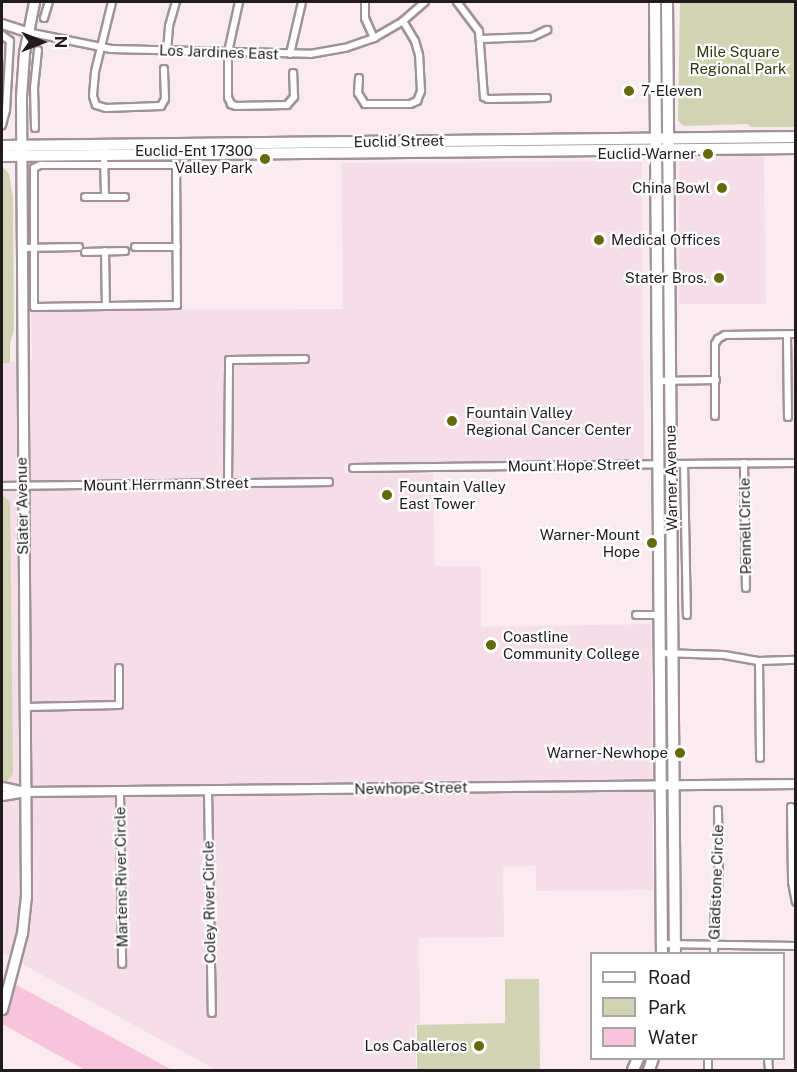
<!DOCTYPE html>
<style>
body{margin:0}
#map{position:relative;width:797px;height:1072px;overflow:hidden;background:#faebf1;font-family:"Public Sans",sans-serif}
div>[style]{position:absolute}
[style*='--x']{left:calc(var(--x)*1px);top:calc(var(--y)*1px);width:calc(var(--w)*1px);rotate:calc(var(--a)*1deg)}
.built>*{inset:0;background:#f5dee8}
.green>*{inset:0;background:#d0d4b2}
.water>*{inset:0;background:#f8c4dc}
.roads{filter:drop-shadow(2px 0 #a09298) drop-shadow(-2px 0 #a09298) drop-shadow(0 2px #a09298) drop-shadow(0 -2px #a09298)}
.minor>*{height:6px;margin:-3px;padding:0 3px;transform-origin:3px;border-radius:3px;background:#fff}
.tertiary>*{height:8px;margin:-4px;padding:0 4px;transform-origin:4px;border-radius:4px;background:#fff}
.secondary>*{height:9px;margin:-4.5px;padding:0 4.5px;transform-origin:4.5px;border-radius:4.5px;background:#fff}
.primary>*{height:10px;margin:-5px;padding:0 5px;transform-origin:5px;border-radius:5px;background:#fff}
.dots>*{width:16px;height:16px;translate:-50% -50%;box-sizing:border-box;border:3px solid #fff;border-radius:50%}
span{translate:-50% -50%;white-space:nowrap;text-align:center;line-height:1.15;-webkit-text-stroke:4.5px #fff;paint-order:stroke}
.park-label{font-size:15px;color:#343710}
.street-label{font-size:15px;color:#211b1e}
.poi-label{font-size:15px;color:#211b1e}
.left{translate:0 -50%;text-align:left}
.right{translate:-100% -50%;text-align:right}
.frame{position:absolute;inset:0;border:3px solid #211b1e;pointer-events:none}
.legend{position:absolute;left:590px;top:952px;width:195px;height:108px;box-sizing:border-box;background:#fff;border:2px solid #a6a4a5;margin:0;padding:8px 10px;list-style:none;font-size:18px;color:#211b1e}
.legend li{display:flex;align-items:center;gap:12px;height:30px}
.legend b{width:30px;border:2px solid #a6a4a5}
.north{position:absolute;left:12px;top:12px;width:60px;height:60px;-webkit-text-stroke:4px #fff;paint-order:stroke;rotate:90deg;font-size:16px;font-weight:700;line-height:24px;text-align:center;color:#211b1e}
.north::after{content:'';display:block;margin:auto;width:21px;height:27px;background:#211b1e;clip-path:polygon(50% 0,100% 100%,50% 72%,0 100%)}
</style>
<div id="map">
<div class="built">
<i style="clip-path:polygon(764px 154px,766px 304px,679px 304px,679px 163px,685px 156px)"></i>
<i style="clip-path:polygon(642px 161px,644px 460px,345px 464px,344px 473px,433px 474px,435px 566px,481px 566px,481px 627px,651px 624px,653px 890px,536px 891px,536px 866px,503px 867px,504px 937px,419px 938px,420px 1023px,415px 1024px,416px 1070px,427px 1070px,216px 1070px,2px 953px,2px 363px,32px 361px,31px 310px,343px 309px,341px 163px)"></i>
</div>
<div class="green">
<i style="clip-path:polygon(680px 2px,795px 2px,795px 127px,751px 127px,747px 124px,684px 126px,678px 121px)"></i>
<i style="clip-path:polygon(2px 166px,9px 174px,13px 197px,14px 330px,10px 343px,10px 363px,2px 363px)"></i>
<i style="clip-path:polygon(2px 495px,10px 502px,13px 774px,7px 781px,2px 781px)"></i>
<i style="clip-path:polygon(505px 979px,539px 979px,540px 1070px,417px 1069px,417px 1025px,505px 1023px)"></i>
</div>
<div class="water">
<i style="clip-path:polygon(2px 977px,172px 1070px,85px 1070px,2px 1024px)"></i>
</div>
<div class="roads">
<div class="minor">
<i style="--x:112;--y:2;--w:72;--a:103.7"></i>
<i style="--x:95;--y:72;--w:24;--a:95"></i>
<i style="--x:93;--y:96;--w:9;--a:72"></i>
<i style="--x:96;--y:105;--w:10;--a:17"></i>
<i style="--x:106;--y:108;--w:55;--a:-2.1"></i>
<i style="--x:161;--y:106;--w:8;--a:-60"></i>
<i style="--x:165;--y:99;--w:30;--a:-92"></i>
<i style="--x:239;--y:2;--w:51;--a:102.4"></i>
<i style="--x:228;--y:52;--w:45;--a:90"></i>
<i style="--x:228;--y:97;--w:8;--a:67"></i>
<i style="--x:231;--y:104;--w:5;--a:22"></i>
<i style="--x:236;--y:106;--w:51;--a:-1.1"></i>
<i style="--x:287;--y:105;--w:11;--a:-49"></i>
<i style="--x:294;--y:97;--w:24;--a:-92"></i>
<i style="--x:365;--y:2;--w:16;--a:90"></i>
<i style="--x:365;--y:18;--w:22;--a:66"></i>
<i style="--x:457;--y:2;--w:36;--a:53"></i>
<i style="--x:479;--y:31;--w:66;--a:85.7"></i>
<i style="--x:484;--y:97;--w:4;--a:27"></i>
<i style="--x:488;--y:99;--w:59;--a:-1"></i>
<i style="--x:44;--y:18;--w:17;--a:-73"></i>
<i style="--x:27;--y:32;--w:86;--a:11.4"></i>
<i style="--x:111;--y:49;--w:199;--a:1.4"></i>
<i style="--x:310;--y:54;--w:36;--a:-10"></i>
<i style="--x:345;--y:48;--w:31;--a:-19"></i>
<i style="--x:374;--y:38;--w:34;--a:-30"></i>
<i style="--x:403;--y:21;--w:29;--a:-41"></i>
<i style="--x:2;--y:35;--w:10;--a:37"></i>
<i style="--x:10;--y:41;--w:69;--a:93.3"></i>
<i style="--x:6;--y:110;--w:16;--a:105"></i>
<i style="--x:481;--y:39;--w:51;--a:-2.2"></i>
<i style="--x:532;--y:37;--w:17;--a:-25"></i>
<i style="--x:167;--y:50;--w:24;--a:-85"></i>
<i style="--x:169;--y:26;--w:25;--a:-74"></i>
<i style="--x:290;--y:54;--w:53;--a:-77"></i>
<i style="--x:359;--y:78;--w:15;--a:94"></i>
<i style="--x:358;--y:93;--w:13;--a:58"></i>
<i style="--x:365;--y:104;--w:45;--a:0"></i>
<i style="--x:410;--y:104;--w:8;--a:-23"></i>
<i style="--x:417;--y:101;--w:11;--a:-68"></i>
<i style="--x:421;--y:91;--w:36;--a:-93"></i>
<i style="--x:419;--y:55;--w:15;--a:-106"></i>
<i style="--x:415;--y:41;--w:23;--a:-121"></i>
<i style="--x:35;--y:128;--w:40;--a:-91.4"></i>
<i style="--x:34;--y:88;--w:38;--a:-84"></i>
<i style="--x:104;--y:152;--w:45;--a:88.7"></i>
<i style="--x:40;--y:165;--w:136;--a:0"></i>
<i style="--x:176;--y:165;--w:140;--a:89.6"></i>
<i style="--x:177;--y:305;--w:143;--a:179.2"></i>
<i style="--x:34;--y:307;--w:139;--a:-90"></i>
<i style="--x:34;--y:168;--w:7;--a:-27"></i>
<i style="--x:85;--y:197;--w:40;--a:0"></i>
<i style="--x:135;--y:247;--w:42;--a:0"></i>
<i style="--x:22;--y:248;--w:57;--a:-1"></i>
<i style="--x:105;--y:251;--w:55;--a:89"></i>
<i style="--x:85;--y:252;--w:40;--a:-1.4"></i>
<i style="--x:787;--y:335;--w:82;--a:89.3"></i>
<i style="--x:657;--y:381;--w:59;--a:-1"></i>
<i style="--x:715;--y:416;--w:72;--a:-90"></i>
<i style="--x:715;--y:344;--w:6;--a:-59"></i>
<i style="--x:718;--y:339;--w:8;--a:-30"></i>
<i style="--x:725;--y:335;--w:71;--a:-0.8"></i>
<i style="--x:744;--y:463;--w:125;--a:89.1"></i>
<i style="--x:670;--y:464;--w:126;--a:-0.5"></i>
<i style="--x:684;--y:464;--w:151;--a:88.9"></i>
<i style="--x:353;--y:468;--w:307;--a:-0.7"></i>
<i style="--x:228;--y:483;--w:123;--a:-89.5"></i>
<i style="--x:229;--y:360;--w:76;--a:-0.8"></i>
<i style="--x:2;--y:486;--w:327;--a:-0.7"></i>
<i style="--x:636;--y:615;--w:23;--a:0"></i>
<i style="--x:660;--y:653;--w:64;--a:1.8"></i>
<i style="--x:724;--y:655;--w:36;--a:10"></i>
<i style="--x:759;--y:661;--w:37;--a:-2"></i>
<i style="--x:759;--y:661;--w:97;--a:89.4"></i>
<i style="--x:25;--y:707;--w:94;--a:-1.2"></i>
<i style="--x:119;--y:705;--w:37;--a:-90"></i>
<i style="--x:120;--y:791;--w:173;--a:89.3"></i>
<i style="--x:208;--y:791;--w:222;--a:89"></i>
<i style="--x:791;--y:807;--w:75;--a:89.2"></i>
<i style="--x:792;--y:882;--w:20;--a:79"></i>
<i style="--x:662;--y:944;--w:134;--a:0.9"></i>
<i style="--x:714;--y:954;--w:51;--a:-88.9"></i>
<i style="--x:715;--y:903;--w:21;--a:-79"></i>
<i style="--x:719;--y:882;--w:72;--a:-90.8"></i>
<i style="--x:768;--y:1058;--w:11;--a:85"></i>
<i style="--x:708;--y:1070;--w:12;--a:-90"></i>
</div>
<div class="tertiary">
<i style="--x:2;--y:24;--w:26;--a:18"></i>
<i style="--x:2;--y:787;--w:24;--a:12"></i>
<i style="--x:2;--y:796;--w:25;--a:-9"></i>
<i style="--x:27;--y:792;--w:769;--a:-0.6"></i>
</div>
<div class="secondary">
<i style="--x:2;--y:1009;--w:79;--a:-75.3"></i>
<i style="--x:22;--y:933;--w:36;--a:-84"></i>
<i style="--x:26;--y:897;--w:801;--a:-90.36"></i>
<i style="--x:21;--y:96;--w:43;--a:-86"></i>
<i style="--x:24;--y:53;--w:52;--a:-78.9"></i>
</div>
<div class="primary">
<i style="--x:655;--y:2;--w:952;--a:89.58"></i>
<i style="--x:667;--y:2;--w:952;--a:89.52"></i>
<i style="--x:2;--y:146;--w:794;--a:-0.65"></i>
<i style="--x:2;--y:156;--w:794;--a:-0.58"></i>
<i style="--x:633;--y:1070;--w:13;--a:-67"></i>
<i style="--x:649;--y:1070;--w:13;--a:-72"></i>
</div>
</div>
<div class="dots">
<i style="left:629px;top:91px;background:#646a0c"></i>
<i style="left:708px;top:154px;background:#646a0c"></i>
<i style="left:265px;top:159px;background:#646a0c"></i>
<i style="left:722px;top:188px;background:#646a0c"></i>
<i style="left:599px;top:240px;background:#646a0c"></i>
<i style="left:719px;top:278px;background:#646a0c"></i>
<i style="left:452px;top:421px;background:#646a0c"></i>
<i style="left:387px;top:495px;background:#646a0c"></i>
<i style="left:652px;top:543px;background:#646a0c"></i>
<i style="left:491px;top:645px;background:#646a0c"></i>
<i style="left:680px;top:753px;background:#646a0c"></i>
<i style="left:479px;top:1046px;background:#646a0c"></i>
</div>
<div class="park-label">
<span style="left:738px;top:60px">Mile Square<br>Regional Park</span>
</div>
<div class="street-label">
<span style="left:219px;top:52px;rotate:2deg">Los Jardines East</span>
<span style="left:399px;top:141px;rotate:-1deg">Euclid Street</span>
<span style="left:574px;top:465px;rotate:-1deg">Mount Hope Street</span>
<span style="left:671px;top:478px;rotate:-91deg">Warner Avenue</span>
<span style="left:166px;top:484px;rotate:-1deg">Mount Herrmann Street</span>
<span style="left:22px;top:506px;rotate:-91deg">Slater Avenue</span>
<span style="left:745px;top:526px;rotate:-91deg">Pennell Circle</span>
<span style="left:411px;top:788px;rotate:-1deg">Newhope Street</span>
<span style="left:121px;top:877px;rotate:-91deg">Martens River Circle</span>
<span style="left:716px;top:882px;rotate:-88deg">Gladstone Circle</span>
<span style="left:209px;top:902px;rotate:-91deg">Coley River Circle</span>
</div>
<div class="poi-label">
<span class="left" style="left:641px;top:91px">7-Eleven</span>
<span class="right" style="left:253px;top:159px">Euclid-Ent 17300<br>Valley Park</span>
<span class="right" style="left:696px;top:154px">Euclid-Warner</span>
<span class="right" style="left:710px;top:188px">China Bowl</span>
<span class="left" style="left:611px;top:240px">Medical Offices</span>
<span class="right" style="left:707px;top:278px">Stater Bros.</span>
<span class="left" style="left:466px;top:421px">Fountain Valley<br>Regional Cancer Center</span>
<span class="left" style="left:399px;top:495px">Fountain Valley<br>East Tower</span>
<span class="right" style="left:640px;top:543px">Warner-Mount<br>Hope</span>
<span class="left" style="left:503px;top:645px">Coastline<br>Community College</span>
<span class="right" style="left:668px;top:753px">Warner-Newhope</span>
<span class="right" style="left:467px;top:1046px">Los Caballeros</span>
</div>
<div class="frame"></div>
<ul class="legend">
<li><b style="height:8px;background:#fff"></b>Road</li>
<li><b style="height:16px;background:#d0d4b2"></b>Park</li>
<li><b style="height:16px;background:#f8c4dc"></b>Water</li>
</ul>
<div class="north">N</div>
</div>
